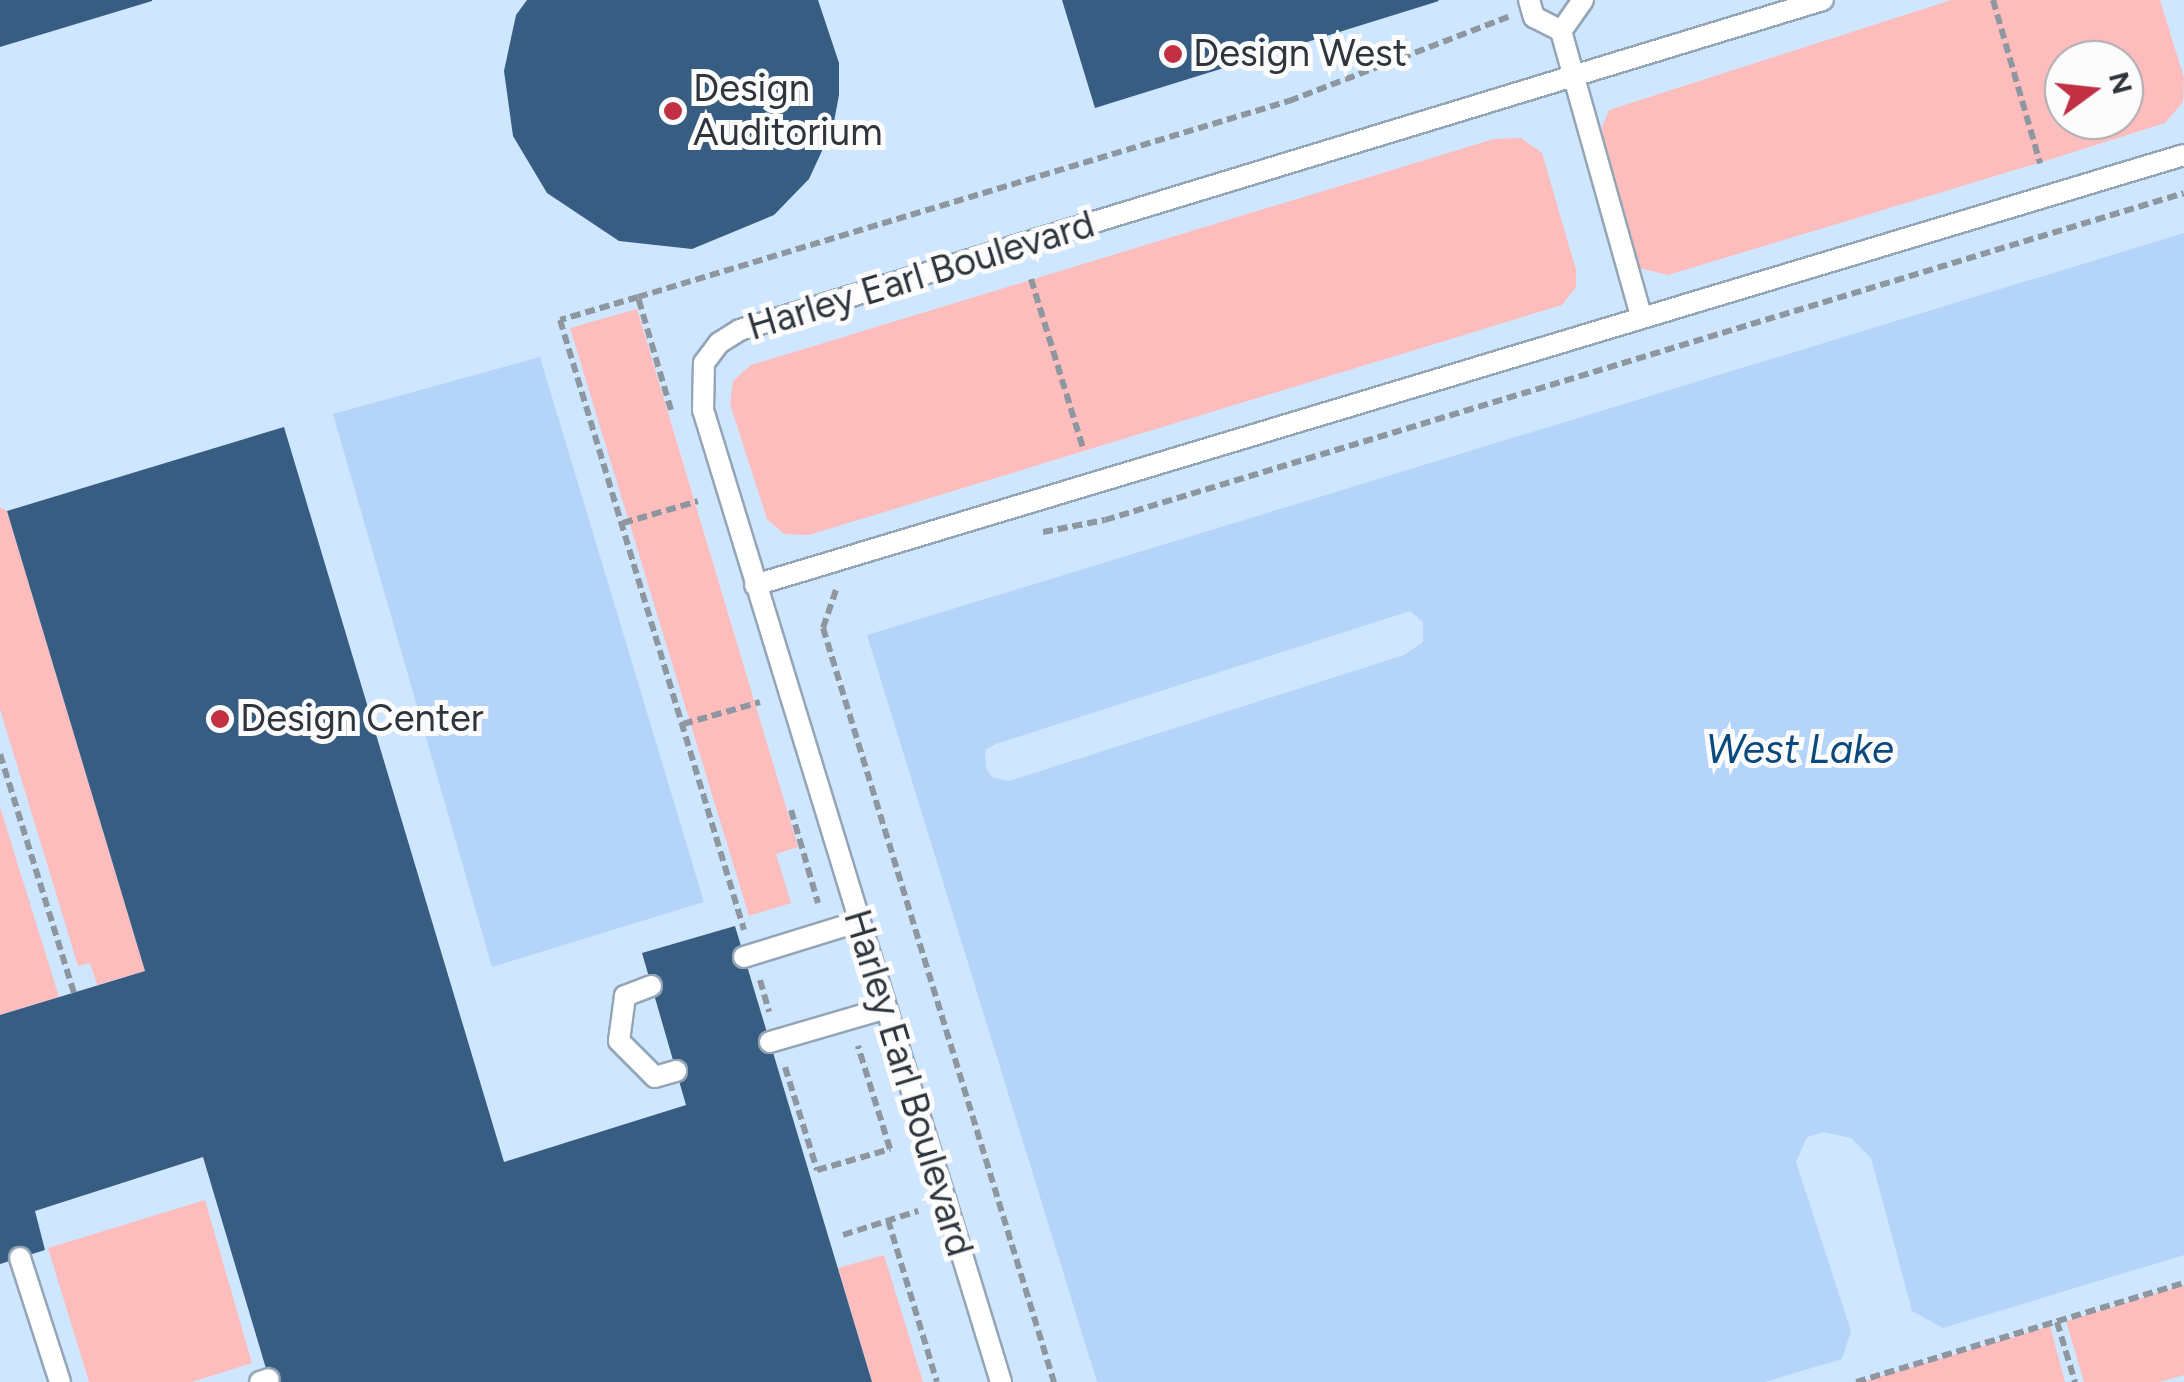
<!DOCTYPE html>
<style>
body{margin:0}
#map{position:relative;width:2184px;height:1382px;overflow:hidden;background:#e5f0fb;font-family:Figtree,sans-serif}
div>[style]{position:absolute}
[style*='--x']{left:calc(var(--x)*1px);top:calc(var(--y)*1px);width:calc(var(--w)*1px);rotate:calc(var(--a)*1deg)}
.built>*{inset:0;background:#cfe6ff}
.green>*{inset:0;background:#febdbd}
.water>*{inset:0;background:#b4d5f9}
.building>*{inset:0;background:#375d83}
.path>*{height:6px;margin-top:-3px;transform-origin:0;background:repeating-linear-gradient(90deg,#8e97a0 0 10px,transparent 0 15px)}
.roads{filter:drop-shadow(2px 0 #94a5b6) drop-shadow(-2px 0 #94a5b6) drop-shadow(0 2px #94a5b6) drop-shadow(0 -2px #94a5b6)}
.service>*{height:20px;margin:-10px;padding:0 10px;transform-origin:10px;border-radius:10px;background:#fff}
.dots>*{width:28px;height:28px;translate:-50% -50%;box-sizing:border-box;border:5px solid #fcfcfc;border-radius:50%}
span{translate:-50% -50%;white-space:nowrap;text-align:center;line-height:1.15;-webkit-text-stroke:10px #fcfcfc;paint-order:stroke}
.poi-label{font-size:38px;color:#2f353d}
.left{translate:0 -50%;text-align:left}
.street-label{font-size:38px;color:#2f353d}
.water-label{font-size:40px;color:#0a497e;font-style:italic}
.north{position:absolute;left:2044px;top:40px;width:100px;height:100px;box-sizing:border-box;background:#fcfcfc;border:2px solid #aaacb0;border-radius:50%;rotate:75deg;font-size:28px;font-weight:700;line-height:40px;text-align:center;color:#2f353d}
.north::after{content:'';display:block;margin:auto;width:35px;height:45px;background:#c13043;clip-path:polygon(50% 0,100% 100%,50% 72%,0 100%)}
</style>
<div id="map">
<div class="built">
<i style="clip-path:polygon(evenodd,0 0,2184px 0,2184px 1382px,0 1382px,0 0,2064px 60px,2124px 60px,2124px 120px,2064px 120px,2064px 60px)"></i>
</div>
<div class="green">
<i style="clip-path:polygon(evenodd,1951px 0,2160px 0,2184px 78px,2183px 102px,2165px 123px,2055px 158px,1668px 275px,1635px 267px,1595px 144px,1609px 110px,1951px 0,2064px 60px,2124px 60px,2124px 120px,2064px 120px,2064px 60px)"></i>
<i style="clip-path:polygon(1521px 138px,1542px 153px,1576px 270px,1576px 287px,1562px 305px,809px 535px,784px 534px,767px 519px,730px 404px,733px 381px,751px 365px,1494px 139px)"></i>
<i style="clip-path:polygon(637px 309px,798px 847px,776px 854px,791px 903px,749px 916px,570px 328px)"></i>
<i style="clip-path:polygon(0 507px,7px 511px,145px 971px,97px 985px,90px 963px,78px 966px,0 709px)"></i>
<i style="clip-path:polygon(0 807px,59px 997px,0 1015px)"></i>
<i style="clip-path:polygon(205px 1200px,252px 1363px,192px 1382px,89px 1382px,48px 1248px)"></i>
<i style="clip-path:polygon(884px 1255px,923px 1382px,872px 1382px,838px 1268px)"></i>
<i style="clip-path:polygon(2184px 1285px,2184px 1375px,2160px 1382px,2084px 1382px,2066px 1321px)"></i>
<i style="clip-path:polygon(2050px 1326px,2065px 1382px,1861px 1382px)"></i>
</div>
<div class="water">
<i style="clip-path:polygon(evenodd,2184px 233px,2184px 1255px,1943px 1328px,1912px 1311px,1871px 1158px,1851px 1138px,1823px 1132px,1807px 1137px,1796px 1162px,1851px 1331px,1842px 1359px,1765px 1382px,1097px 1382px,867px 635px,2184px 233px,1410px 611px,1423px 622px,1423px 642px,1404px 655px,1009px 781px,992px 777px,986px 768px,985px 750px,996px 744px,1410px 611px)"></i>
<i style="clip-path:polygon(540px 357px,704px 902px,492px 967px,333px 414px)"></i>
</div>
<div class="building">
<i style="clip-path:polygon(0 0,152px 0,152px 1px,0 47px)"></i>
<i style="clip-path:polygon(527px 0,818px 0,839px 63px,839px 95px,833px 127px,809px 179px,774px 215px,692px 249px,619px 241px,547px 193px,513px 136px,504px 71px,516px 15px)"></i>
<i style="clip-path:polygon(1062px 0,1438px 0,1439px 1px,1095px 108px)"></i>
<i style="clip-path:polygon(284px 427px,504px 1162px,686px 1105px,642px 953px,735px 926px,872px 1382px,270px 1382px,203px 1157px,35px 1211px,45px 1250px,0 1264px,0 1015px,145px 971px,7px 511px)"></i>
</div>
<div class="path">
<i style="--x:1993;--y:0;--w:170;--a:73.9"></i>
<i style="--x:1031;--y:279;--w:177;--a:72.9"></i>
<i style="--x:638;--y:297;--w:680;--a:-16.76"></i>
<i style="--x:1289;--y:101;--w:235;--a:-21"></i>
<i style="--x:671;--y:410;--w:118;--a:-106.3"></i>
<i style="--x:638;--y:297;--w:81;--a:163.6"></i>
<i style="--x:560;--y:320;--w:637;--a:73.21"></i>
<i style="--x:623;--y:523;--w:78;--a:-16.3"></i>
<i style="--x:1043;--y:532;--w:63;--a:-11"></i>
<i style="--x:1105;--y:520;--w:1127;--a:-16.86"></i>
<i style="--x:836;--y:590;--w:40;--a:108.9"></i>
<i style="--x:823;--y:628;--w:789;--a:72.97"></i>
<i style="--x:683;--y:724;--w:80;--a:-15.9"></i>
<i style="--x:0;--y:754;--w:250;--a:72.8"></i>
<i style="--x:791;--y:810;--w:97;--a:73.8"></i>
<i style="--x:760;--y:980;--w:33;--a:74"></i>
<i style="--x:785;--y:1067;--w:108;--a:72.7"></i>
<i style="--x:817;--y:1170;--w:76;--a:-16"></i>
<i style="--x:890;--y:1149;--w:108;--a:-107.3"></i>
<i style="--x:888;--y:1220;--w:169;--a:73.2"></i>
<i style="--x:843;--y:1235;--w:79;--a:-17.7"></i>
<i style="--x:2057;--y:1322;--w:63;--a:73.3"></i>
<i style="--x:1856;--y:1382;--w:343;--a:-16.8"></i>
</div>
<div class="roads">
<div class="service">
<i style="--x:1529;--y:0;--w:18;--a:74"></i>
<i style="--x:1534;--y:17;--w:30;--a:27"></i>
<i style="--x:1583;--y:0;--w:38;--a:125"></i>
<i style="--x:1561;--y:31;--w:296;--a:74.3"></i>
<i style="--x:755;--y:585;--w:1492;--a:-16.75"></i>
<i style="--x:744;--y:957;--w:121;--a:-17.2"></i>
<i style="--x:651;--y:986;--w:28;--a:159"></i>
<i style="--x:625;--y:996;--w:45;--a:97.6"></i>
<i style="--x:619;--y:1041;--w:51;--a:45"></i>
<i style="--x:655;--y:1077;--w:22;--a:-16"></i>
<i style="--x:770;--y:1042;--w:121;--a:-16.3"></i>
<i style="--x:20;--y:1258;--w:130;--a:72.1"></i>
<i style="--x:260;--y:1382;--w:9;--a:-18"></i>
<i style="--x:1001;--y:1382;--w:1017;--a:-107.04"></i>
<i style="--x:703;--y:410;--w:47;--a:-88.8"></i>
<i style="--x:704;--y:363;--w:25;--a:-53"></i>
<i style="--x:719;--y:343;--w:25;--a:-32"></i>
<i style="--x:740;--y:330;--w:1132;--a:-16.95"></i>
</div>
</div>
<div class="dots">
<i style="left:1173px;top:54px;background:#c13043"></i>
<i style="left:673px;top:111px;background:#c13043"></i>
<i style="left:220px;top:719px;background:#c13043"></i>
</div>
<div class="poi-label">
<span class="left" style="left:1193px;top:54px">Design West</span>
<span class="left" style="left:693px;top:111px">Design<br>Auditorium</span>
<span class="left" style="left:240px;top:719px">Design Center</span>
</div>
<div class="street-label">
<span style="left:921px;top:276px;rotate:-17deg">Harley Earl Boulevard</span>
<span style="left:908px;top:1083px;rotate:73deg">Harley Earl Boulevard</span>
</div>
<div class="water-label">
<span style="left:1800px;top:749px">West Lake</span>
</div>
<div class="north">N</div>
</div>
